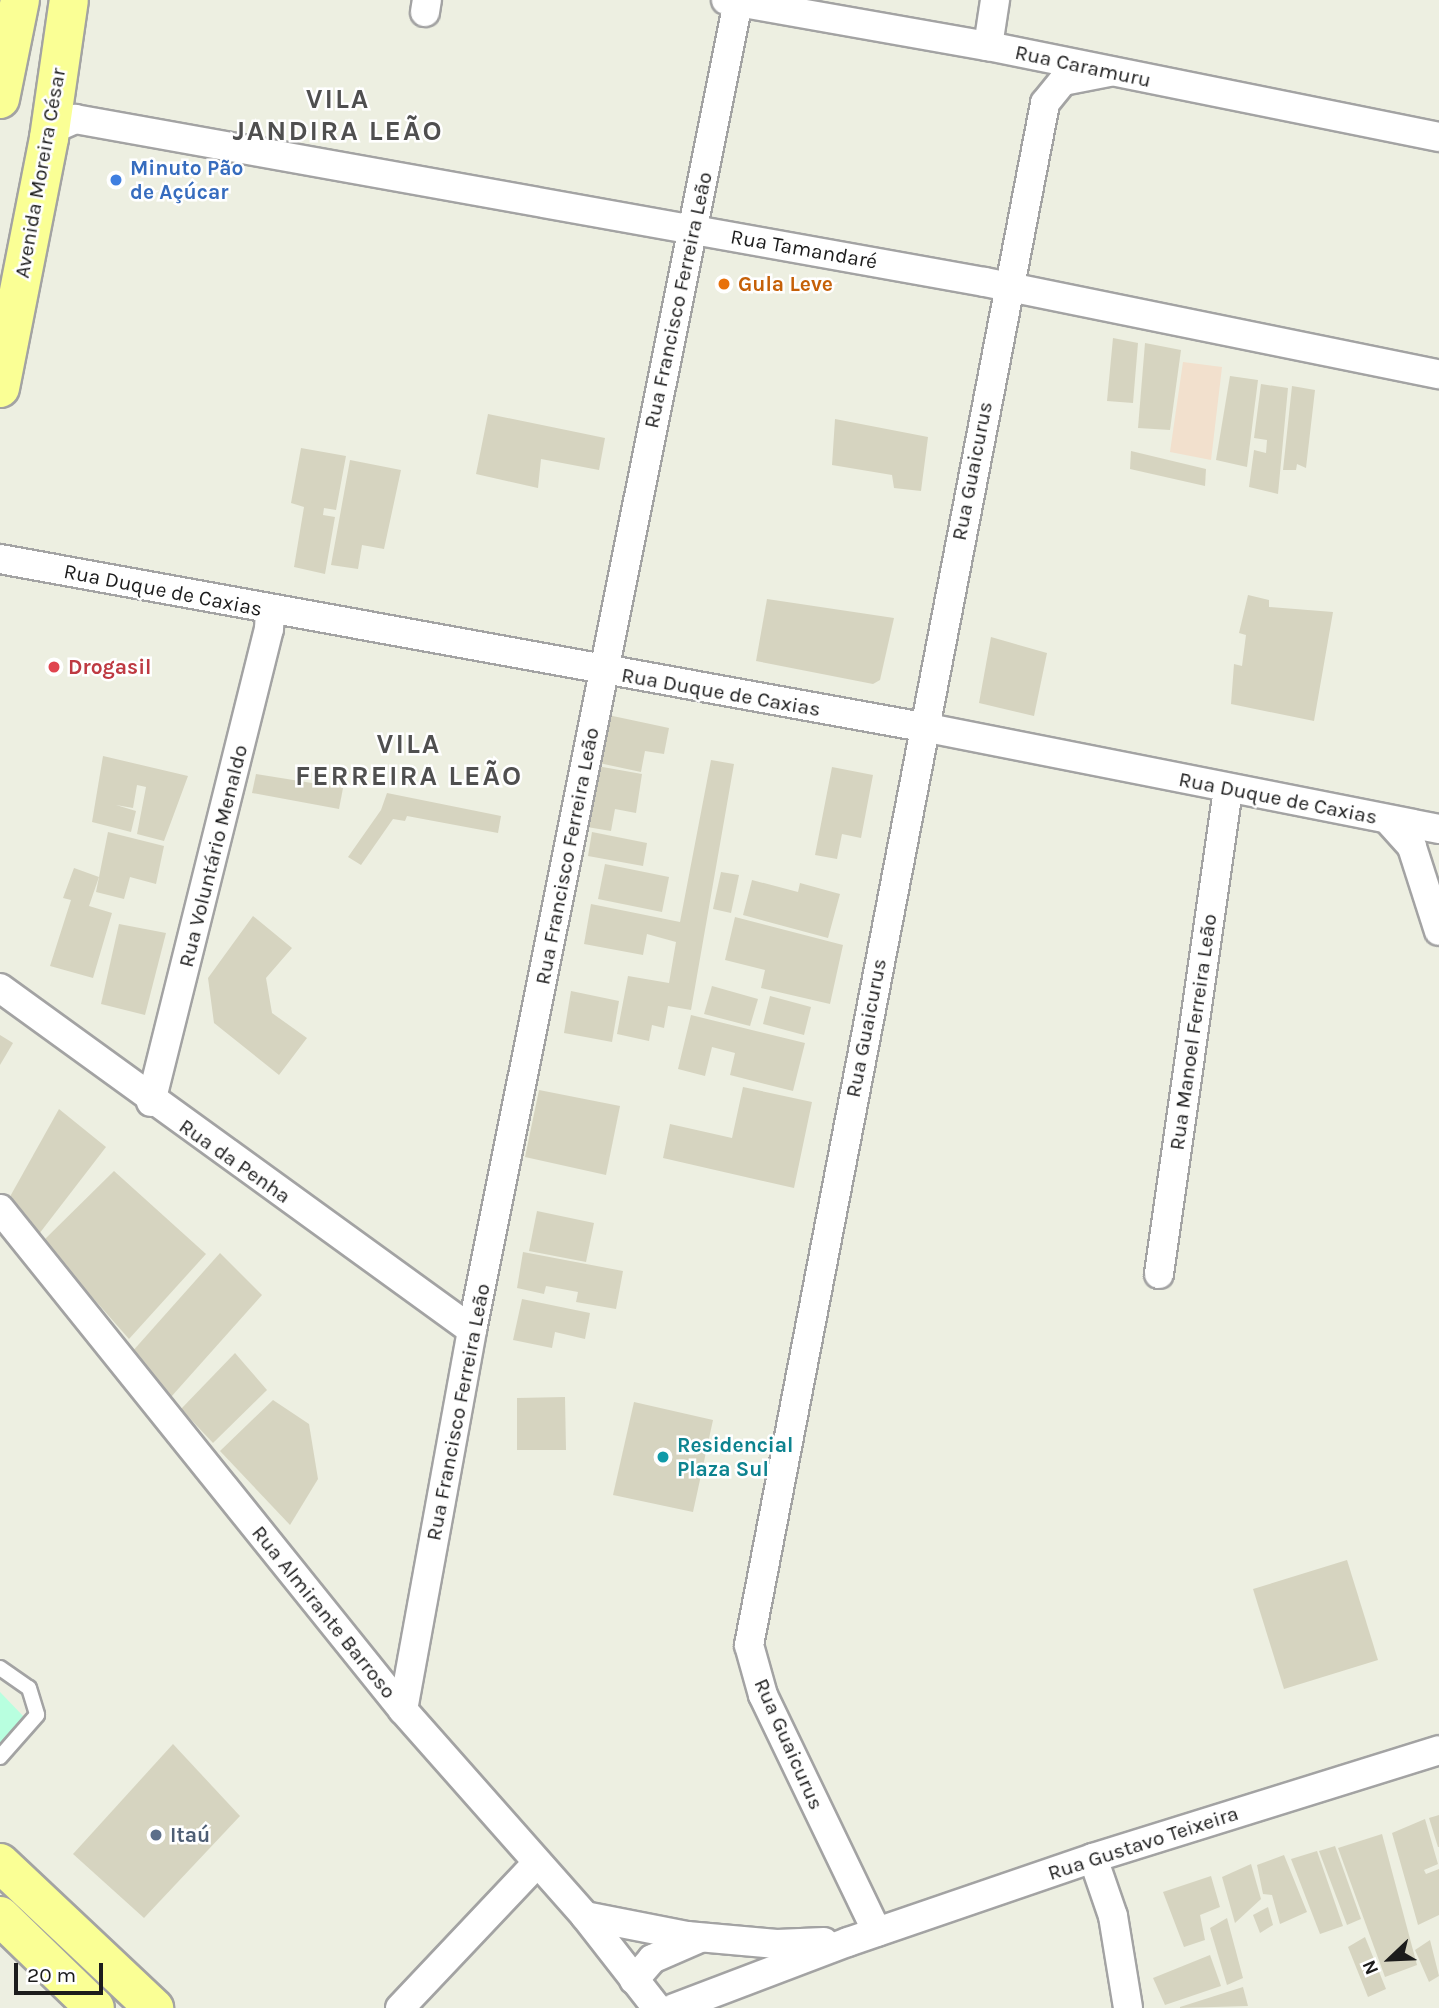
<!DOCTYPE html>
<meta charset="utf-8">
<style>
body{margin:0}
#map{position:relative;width:1439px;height:2008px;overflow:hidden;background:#edefe1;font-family:Karla,sans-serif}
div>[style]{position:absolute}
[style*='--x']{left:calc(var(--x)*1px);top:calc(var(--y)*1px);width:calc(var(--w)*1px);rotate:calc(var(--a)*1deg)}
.commercial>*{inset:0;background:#f2e0cd}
.park>*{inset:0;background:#b8ffdf}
.building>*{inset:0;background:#d6d4c0}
.roads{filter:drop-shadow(2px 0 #a3a3a3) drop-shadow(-2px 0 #a3a3a3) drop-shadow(0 2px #a3a3a3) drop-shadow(0 -2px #a3a3a3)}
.lane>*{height:14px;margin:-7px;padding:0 7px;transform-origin:7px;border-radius:7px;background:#fff}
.street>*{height:28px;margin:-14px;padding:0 14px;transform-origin:14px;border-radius:14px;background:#fff}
.primary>*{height:38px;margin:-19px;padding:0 19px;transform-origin:19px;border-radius:19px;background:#faff95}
.dots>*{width:19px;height:19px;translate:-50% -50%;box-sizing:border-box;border:4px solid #fff;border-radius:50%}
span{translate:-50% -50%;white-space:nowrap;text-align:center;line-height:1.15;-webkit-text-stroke:5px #fff;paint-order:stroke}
.street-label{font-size:21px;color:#1c1c1c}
.shop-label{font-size:21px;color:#366cbe;font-weight:700}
.left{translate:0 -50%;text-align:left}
.food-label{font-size:21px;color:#c56008;font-weight:700}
.health-label{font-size:21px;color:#be3a42;font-weight:700}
.culture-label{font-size:21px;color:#0d838f;font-weight:700}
.service-label{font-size:21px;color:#4e5e75;font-weight:700}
.district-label{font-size:28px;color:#4f4f4f;font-weight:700;letter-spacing:2px}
.north{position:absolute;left:1355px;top:1924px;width:70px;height:70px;-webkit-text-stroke:5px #fff;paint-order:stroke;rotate:247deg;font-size:19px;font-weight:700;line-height:28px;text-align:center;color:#1c1c1c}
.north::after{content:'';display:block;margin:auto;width:24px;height:32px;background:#1c1c1c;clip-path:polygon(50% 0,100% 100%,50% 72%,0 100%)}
.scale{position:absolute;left:14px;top:1963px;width:89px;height:32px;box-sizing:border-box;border:4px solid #1c1c1c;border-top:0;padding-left:9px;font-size:21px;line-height:24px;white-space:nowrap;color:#1c1c1c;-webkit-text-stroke:5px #fff;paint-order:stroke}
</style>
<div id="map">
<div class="commercial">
<i style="clip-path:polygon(1183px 362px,1222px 367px,1211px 460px,1170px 452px)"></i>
</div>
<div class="park">
<i style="clip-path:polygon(0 1692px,25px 1718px,0 1748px)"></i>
</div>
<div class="building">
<i style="clip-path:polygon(1113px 338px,1138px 343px,1133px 403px,1107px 401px)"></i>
<i style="clip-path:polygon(1145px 343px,1181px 350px,1170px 430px,1138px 428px)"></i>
<i style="clip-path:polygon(1230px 376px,1258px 380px,1247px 467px,1216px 460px)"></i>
<i style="clip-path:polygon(1261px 384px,1288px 388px,1278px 494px,1249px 487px,1254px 450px,1266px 453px,1267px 440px,1254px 438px)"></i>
<i style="clip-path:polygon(1292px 386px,1315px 390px,1306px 468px,1297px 464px,1296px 470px,1283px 470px)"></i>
<i style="clip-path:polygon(488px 414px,605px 438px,599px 470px,541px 459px,538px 488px,476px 474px)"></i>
<i style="clip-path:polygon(835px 419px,928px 437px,921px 491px,894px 488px,892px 475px,832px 465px)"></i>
<i style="clip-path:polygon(301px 448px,346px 456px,336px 510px,324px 508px,323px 515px,335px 517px,325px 574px,294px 567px,304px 507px,291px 503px)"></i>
<i style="clip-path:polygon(1131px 451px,1206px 469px,1205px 486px,1130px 469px)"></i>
<i style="clip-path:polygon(350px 460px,401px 470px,384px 549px,362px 545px,358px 569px,331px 565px)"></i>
<i style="clip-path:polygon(1248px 595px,1269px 600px,1269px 607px,1333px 612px,1314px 721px,1231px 704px,1234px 664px,1242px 666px,1246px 635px,1239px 633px)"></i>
<i style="clip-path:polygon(767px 599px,894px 618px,880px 680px,873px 684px,756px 661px)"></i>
<i style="clip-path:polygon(991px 637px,1047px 653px,1034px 716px,979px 703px)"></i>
<i style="clip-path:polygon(608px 715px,669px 728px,664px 754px,645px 751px,641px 772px,599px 763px)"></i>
<i style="clip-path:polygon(103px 756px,188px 776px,164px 841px,137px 834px,146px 787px,137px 785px,133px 808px,116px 805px,136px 811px,131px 832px,92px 822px)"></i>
<i style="clip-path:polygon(711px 760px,734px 764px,691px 1010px,668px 1006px,664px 1028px,652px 1025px,649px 1041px,617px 1034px,628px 976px,669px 983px,676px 942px,647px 934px,643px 955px,584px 944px,591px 904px,680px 922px)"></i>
<i style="clip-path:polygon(597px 766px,642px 774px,636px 813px,615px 809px,611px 831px,587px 827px)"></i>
<i style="clip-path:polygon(832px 767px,873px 775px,861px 838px,842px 834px,837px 859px,815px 855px)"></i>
<i style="clip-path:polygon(256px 774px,343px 788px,339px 809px,252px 793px)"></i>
<i style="clip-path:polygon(387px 793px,501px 816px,498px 833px,407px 816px,405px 821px,393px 819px,361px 865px,348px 857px,381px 810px)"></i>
<i style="clip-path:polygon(108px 832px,164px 846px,156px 884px,130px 877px,124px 899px,96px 892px)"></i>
<i style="clip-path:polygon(592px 832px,647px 843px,643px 866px,588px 856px)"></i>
<i style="clip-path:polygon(605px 864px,669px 877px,662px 912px,598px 899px)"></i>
<i style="clip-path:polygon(74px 868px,99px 877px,89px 906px,112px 913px,93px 978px,50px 966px,71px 900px,63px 898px)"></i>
<i style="clip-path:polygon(721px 872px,739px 875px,731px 913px,713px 909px)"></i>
<i style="clip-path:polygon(752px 880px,798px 892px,800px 883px,840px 894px,828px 938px,743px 915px)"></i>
<i style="clip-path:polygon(253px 916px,292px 948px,266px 978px,272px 1013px,307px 1038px,279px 1075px,214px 1023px,208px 978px)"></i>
<i style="clip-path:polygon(735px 917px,843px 945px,830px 1004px,761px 988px,765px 970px,725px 960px)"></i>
<i style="clip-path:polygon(119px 924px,166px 933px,145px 1015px,101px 1004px)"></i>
<i style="clip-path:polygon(712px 986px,758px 999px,750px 1026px,704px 1014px)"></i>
<i style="clip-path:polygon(571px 991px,619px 1001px,612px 1042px,564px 1033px)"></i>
<i style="clip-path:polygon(770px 996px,811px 1007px,804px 1035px,763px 1024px)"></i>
<i style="clip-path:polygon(691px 1015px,805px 1043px,793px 1091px,730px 1075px,735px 1053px,712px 1047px,705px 1076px,678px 1069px)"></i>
<i style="clip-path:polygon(0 1035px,13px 1043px,0 1065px)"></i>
<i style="clip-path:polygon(743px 1087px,812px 1102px,794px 1188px,663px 1158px,670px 1124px,732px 1138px)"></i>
<i style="clip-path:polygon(539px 1090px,620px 1106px,606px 1175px,525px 1157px)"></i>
<i style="clip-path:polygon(59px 1109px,106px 1147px,39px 1234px,7px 1202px)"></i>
<i style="clip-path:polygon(114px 1171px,206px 1254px,129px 1339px,43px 1241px)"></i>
<i style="clip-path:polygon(537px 1211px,594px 1223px,586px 1262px,529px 1251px)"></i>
<i style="clip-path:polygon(523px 1252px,623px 1271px,616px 1309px,576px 1302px,578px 1292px,546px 1286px,544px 1294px,517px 1288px)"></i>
<i style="clip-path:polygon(220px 1253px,262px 1295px,171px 1397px,131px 1353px)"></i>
<i style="clip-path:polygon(522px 1299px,590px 1313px,585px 1339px,555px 1332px,552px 1348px,513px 1340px)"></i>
<i style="clip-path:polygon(235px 1353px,267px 1390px,213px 1443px,181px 1409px)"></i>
<i style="clip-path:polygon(565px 1397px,566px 1450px,517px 1450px,517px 1398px)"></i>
<i style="clip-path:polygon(273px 1400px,309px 1424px,318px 1479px,290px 1525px,220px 1451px)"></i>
<i style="clip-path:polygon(634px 1402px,713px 1420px,693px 1512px,613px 1495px)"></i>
<i style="clip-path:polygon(1347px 1560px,1378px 1660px,1284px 1689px,1253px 1589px)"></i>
<i style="clip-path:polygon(173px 1744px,240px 1816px,144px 1918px,73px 1854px)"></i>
<i style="clip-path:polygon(1439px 1815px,1439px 1847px,1438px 1847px,1429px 1818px)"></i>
<i style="clip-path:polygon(1425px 1819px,1438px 1864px,1424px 1870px,1426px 1874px,1439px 1869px,1439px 1915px,1418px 1925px,1392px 1833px)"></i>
<i style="clip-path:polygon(1382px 1834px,1417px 1965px,1385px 1977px,1338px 1848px)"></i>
<i style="clip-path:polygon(1335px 1846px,1361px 1919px,1347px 1925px,1319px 1851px)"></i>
<i style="clip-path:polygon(1317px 1851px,1343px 1926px,1320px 1934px,1291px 1859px)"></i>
<i style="clip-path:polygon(1284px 1855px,1307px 1912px,1280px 1924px,1272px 1895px,1263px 1894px,1257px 1865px)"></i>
<i style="clip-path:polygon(1251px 1864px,1261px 1899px,1235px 1923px,1222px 1877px)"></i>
<i style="clip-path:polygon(1211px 1876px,1220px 1907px,1200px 1915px,1205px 1940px,1184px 1947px,1163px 1892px)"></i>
<i style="clip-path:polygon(1268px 1907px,1273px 1925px,1260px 1933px,1253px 1915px)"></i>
<i style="clip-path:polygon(1227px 1918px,1243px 1978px,1227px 1985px,1210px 1928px)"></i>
<i style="clip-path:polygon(1365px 1937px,1386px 1989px,1368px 1997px,1348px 1947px)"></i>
<i style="clip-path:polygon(1430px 1940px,1439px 1976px,1429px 1982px,1415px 1950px)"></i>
<i style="clip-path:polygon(1210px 1955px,1221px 1986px,1165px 2005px,1153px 1978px)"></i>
<i style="clip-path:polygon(1243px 1987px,1248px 2006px,1180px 2008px,1180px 2007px)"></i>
</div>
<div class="roads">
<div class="lane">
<i style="--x:0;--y:1668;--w:35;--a:35"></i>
<i style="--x:29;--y:1688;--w:28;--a:73"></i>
<i style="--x:37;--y:1715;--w:56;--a:131.4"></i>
</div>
<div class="street">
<i style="--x:726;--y:0;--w:266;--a:10"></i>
<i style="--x:988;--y:46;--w:460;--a:11.4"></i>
<i style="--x:425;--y:12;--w:12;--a:-81"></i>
<i style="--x:988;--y:46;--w:47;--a:-81.3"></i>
<i style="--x:49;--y:138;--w:14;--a:-54"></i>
<i style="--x:57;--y:127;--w:20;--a:-24"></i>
<i style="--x:75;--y:119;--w:924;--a:10.16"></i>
<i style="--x:985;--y:282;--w:463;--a:11.5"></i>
<i style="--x:0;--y:559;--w:938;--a:10.32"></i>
<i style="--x:923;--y:727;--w:526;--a:11.18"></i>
<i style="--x:1388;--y:820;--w:36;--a:48"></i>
<i style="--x:1412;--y:847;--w:88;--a:72.2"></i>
<i style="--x:0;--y:988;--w:583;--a:35.93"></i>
<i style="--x:151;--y:1102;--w:487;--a:-76"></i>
<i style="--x:269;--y:629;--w:19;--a:-87"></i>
<i style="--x:0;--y:1209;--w:643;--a:51.19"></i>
<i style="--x:403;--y:1710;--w:275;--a:48.5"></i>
<i style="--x:585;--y:1916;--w:117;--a:52"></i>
<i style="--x:1159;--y:1274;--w:490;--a:-81.9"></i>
<i style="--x:403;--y:1710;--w:386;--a:-79.7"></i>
<i style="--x:472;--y:1330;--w:1354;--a:-78.67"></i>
<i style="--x:1093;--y:1858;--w:61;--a:71"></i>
<i style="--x:1113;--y:1916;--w:93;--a:80.7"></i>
<i style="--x:585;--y:1916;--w:104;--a:11.1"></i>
<i style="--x:687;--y:1936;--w:90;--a:5.1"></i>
<i style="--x:777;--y:1944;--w:47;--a:-2.4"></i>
<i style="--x:877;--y:1932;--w:263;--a:-115.7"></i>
<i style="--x:763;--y:1695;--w:52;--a:-105.6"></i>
<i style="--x:749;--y:1645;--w:1570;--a:-79.13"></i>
<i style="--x:1045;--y:103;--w:28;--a:-51"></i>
<i style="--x:1063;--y:81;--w:47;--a:-11.1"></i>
<i style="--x:634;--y:1980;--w:28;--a:-49"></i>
<i style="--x:652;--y:1959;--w:52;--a:-23.6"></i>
<i style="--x:400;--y:2008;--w:199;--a:-46.6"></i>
<i style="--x:674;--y:2008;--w:186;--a:-20.8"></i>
<i style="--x:848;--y:1942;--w:259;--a:-18.9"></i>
<i style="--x:1093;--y:1858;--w:362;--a:-17.3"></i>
</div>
<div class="primary">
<i style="--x:0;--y:99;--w:101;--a:-78.6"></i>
<i style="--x:0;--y:388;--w:255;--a:-78.9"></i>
<i style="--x:49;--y:138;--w:139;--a:-81.8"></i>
<i style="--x:0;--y:1863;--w:212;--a:43.3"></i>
<i style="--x:0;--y:1916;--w:132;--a:44.1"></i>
</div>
</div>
<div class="dots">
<i style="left:116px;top:180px;background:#3f7fe0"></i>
<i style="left:724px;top:284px;background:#e8710a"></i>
<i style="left:54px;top:667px;background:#e0444e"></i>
<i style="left:663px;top:1457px;background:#0f9aa8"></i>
<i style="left:156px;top:1835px;background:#5c6f8a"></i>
</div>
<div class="street-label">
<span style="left:1083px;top:66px;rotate:12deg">Rua Caramuru</span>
<span style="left:40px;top:173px;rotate:-80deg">Avenida Moreira César</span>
<span style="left:804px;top:249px;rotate:10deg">Rua Tamandaré</span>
<span style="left:678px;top:300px;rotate:-78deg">Rua Francisco Ferreira Leão</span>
<span style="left:972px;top:471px;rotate:-79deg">Rua Guaicurus</span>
<span style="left:163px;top:590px;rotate:11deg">Rua Duque de Caxias</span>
<span style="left:721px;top:692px;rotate:10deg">Rua Duque de Caxias</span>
<span style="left:1278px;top:798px;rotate:11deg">Rua Duque de Caxias</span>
<span style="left:213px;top:856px;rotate:-76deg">Rua Voluntário Menaldo</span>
<span style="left:567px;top:856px;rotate:-79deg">Rua Francisco Ferreira Leão</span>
<span style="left:866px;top:1028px;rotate:-79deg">Rua Guaicurus</span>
<span style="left:1193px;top:1032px;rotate:-82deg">Rua Manoel Ferreira Leão</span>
<span style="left:235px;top:1161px;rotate:35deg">Rua da Penha</span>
<span style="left:458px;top:1412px;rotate:-79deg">Rua Francisco Ferreira Leão</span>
<span style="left:324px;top:1612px;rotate:51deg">Rua Almirante Barroso</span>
<span style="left:789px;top:1744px;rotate:66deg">Rua Guaicurus</span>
<span style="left:1143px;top:1843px;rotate:-18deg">Rua Gustavo Teixeira</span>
</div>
<div class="shop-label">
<span class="left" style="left:130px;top:180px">Minuto Pão<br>de Açúcar</span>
</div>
<div class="food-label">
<span class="left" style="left:738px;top:284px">Gula Leve</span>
</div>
<div class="health-label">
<span class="left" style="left:68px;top:667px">Drogasil</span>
</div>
<div class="culture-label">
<span class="left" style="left:677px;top:1457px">Residencial<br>Plaza Sul</span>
</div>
<div class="service-label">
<span class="left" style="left:170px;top:1835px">Itaú</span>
</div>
<div class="district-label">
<span style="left:338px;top:115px">VILA<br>JANDIRA LEÃO</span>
<span style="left:409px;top:760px">VILA<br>FERREIRA LEÃO</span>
</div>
<div class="north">N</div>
<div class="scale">20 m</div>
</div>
